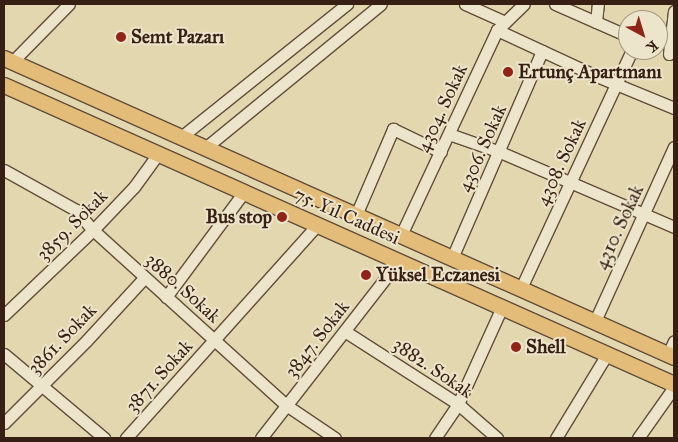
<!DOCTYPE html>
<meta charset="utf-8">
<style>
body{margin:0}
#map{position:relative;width:678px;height:442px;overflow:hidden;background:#e3d7af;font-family:"IM FELL Great Primer",serif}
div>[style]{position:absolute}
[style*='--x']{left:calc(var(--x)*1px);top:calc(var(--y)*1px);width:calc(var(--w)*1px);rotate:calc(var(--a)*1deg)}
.roads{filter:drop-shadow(1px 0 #624d3a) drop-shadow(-1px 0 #624d3a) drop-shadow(0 1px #624d3a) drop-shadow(0 -1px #624d3a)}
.minor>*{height:11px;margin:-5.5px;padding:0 5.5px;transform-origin:5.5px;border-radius:5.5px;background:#ede5cb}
.major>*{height:15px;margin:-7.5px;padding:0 7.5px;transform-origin:7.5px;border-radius:7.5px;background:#e2bc78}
.dots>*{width:14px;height:14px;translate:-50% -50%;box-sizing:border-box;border:2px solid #ede5cb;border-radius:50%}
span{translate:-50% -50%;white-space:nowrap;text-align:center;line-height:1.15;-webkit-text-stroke:4px #ede5cb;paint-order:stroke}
.poi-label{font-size:19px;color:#371f13;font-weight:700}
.left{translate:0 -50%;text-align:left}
.right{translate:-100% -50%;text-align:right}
.street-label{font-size:19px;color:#371f13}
.frame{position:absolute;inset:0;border:5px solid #371f13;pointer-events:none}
.north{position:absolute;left:618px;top:10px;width:50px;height:50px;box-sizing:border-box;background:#ede5cb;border:1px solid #a49681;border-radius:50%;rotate:141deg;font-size:14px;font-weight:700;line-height:20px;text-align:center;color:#371f13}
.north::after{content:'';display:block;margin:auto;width:18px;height:22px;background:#8f2418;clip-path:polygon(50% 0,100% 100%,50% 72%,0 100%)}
</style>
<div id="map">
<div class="roads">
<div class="minor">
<i style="--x:465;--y:4;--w:44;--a:24.2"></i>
<i style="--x:555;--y:4;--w:80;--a:23.7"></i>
<i style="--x:596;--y:22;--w:18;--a:-84"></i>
<i style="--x:497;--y:30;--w:107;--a:24.9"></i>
<i style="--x:594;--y:75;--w:87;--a:22.4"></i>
<i style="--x:669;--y:54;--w:43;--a:-83.4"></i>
<i style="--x:12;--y:62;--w:81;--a:-45.5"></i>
<i style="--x:449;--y:134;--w:54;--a:19.4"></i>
<i style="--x:500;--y:152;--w:189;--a:23.3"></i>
<i style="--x:181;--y:137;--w:213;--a:-38.7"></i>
<i style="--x:205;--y:148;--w:227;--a:-39.3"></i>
<i style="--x:4;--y:170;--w:82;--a:29.1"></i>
<i style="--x:76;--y:210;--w:26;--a:50"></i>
<i style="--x:93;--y:230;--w:261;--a:42.2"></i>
<i style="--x:286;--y:405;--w:59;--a:34"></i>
<i style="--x:356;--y:215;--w:94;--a:-66.7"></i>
<i style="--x:393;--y:129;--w:53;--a:25.6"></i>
<i style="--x:401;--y:235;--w:226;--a:-64.9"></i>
<i style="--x:497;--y:30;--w:37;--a:-44"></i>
<i style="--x:452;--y:258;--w:226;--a:-66.5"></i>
<i style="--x:521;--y:288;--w:263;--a:-65"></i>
<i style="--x:166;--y:297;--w:131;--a:-53.4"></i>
<i style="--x:4;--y:315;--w:123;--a:-43.7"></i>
<i style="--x:93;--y:230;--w:59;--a:-46.4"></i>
<i style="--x:134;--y:187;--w:41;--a:-54"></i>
<i style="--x:595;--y:321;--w:191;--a:-65.6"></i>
<i style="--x:346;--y:332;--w:133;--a:32.7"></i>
<i style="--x:458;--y:404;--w:52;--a:41.1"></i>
<i style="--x:4;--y:354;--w:131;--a:40"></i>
<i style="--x:668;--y:354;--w:14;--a:-65"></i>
<i style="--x:4;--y:423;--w:117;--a:-45"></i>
<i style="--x:87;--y:340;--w:84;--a:-47.4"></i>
<i style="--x:126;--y:438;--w:286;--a:-48.1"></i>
<i style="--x:261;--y:438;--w:224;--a:-52.1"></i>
<i style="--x:435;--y:438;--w:41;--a:-55.9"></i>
<i style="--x:458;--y:404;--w:107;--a:-65.6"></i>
<i style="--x:556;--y:438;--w:98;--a:-58.7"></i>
<i style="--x:638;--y:438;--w:62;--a:-54.8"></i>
</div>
<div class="major">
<i style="--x:4;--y:58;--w:734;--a:24.05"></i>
<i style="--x:4;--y:85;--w:734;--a:24.05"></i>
</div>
</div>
<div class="dots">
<i style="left:121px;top:37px;background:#8f2418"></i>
<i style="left:508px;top:72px;background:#8f2418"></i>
<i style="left:282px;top:217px;background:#8f2418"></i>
<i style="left:366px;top:275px;background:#8f2418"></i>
<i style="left:516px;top:347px;background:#8f2418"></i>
</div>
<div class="poi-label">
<span class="left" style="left:131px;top:37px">Semt Pazarı</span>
<span class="left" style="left:518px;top:72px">Ertunç Apartmanı</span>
<span class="right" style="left:272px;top:217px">Bus stop</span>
<span class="left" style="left:376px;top:275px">Yüksel Eczanesi</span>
<span class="left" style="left:526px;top:347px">Shell</span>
</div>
<div class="street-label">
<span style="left:442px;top:108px;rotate:-65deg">4304. Sokak</span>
<span style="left:482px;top:148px;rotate:-66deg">4306. Sokak</span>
<span style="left:561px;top:162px;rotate:-65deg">4308. Sokak</span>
<span style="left:347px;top:216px;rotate:24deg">75. Yıl Caddesi</span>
<span style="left:72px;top:225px;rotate:-45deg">3859. Sokak</span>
<span style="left:619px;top:227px;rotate:-65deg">4310. Sokak</span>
<span style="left:183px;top:288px;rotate:42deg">3880. Sokak</span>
<span style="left:62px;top:339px;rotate:-46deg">3861. Sokak</span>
<span style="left:317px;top:339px;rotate:-52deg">3847. Sokak</span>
<span style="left:433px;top:368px;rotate:34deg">3882. Sokak</span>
<span style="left:159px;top:376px;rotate:-48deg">3871. Sokak</span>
</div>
<div class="frame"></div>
<div class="north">K</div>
</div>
